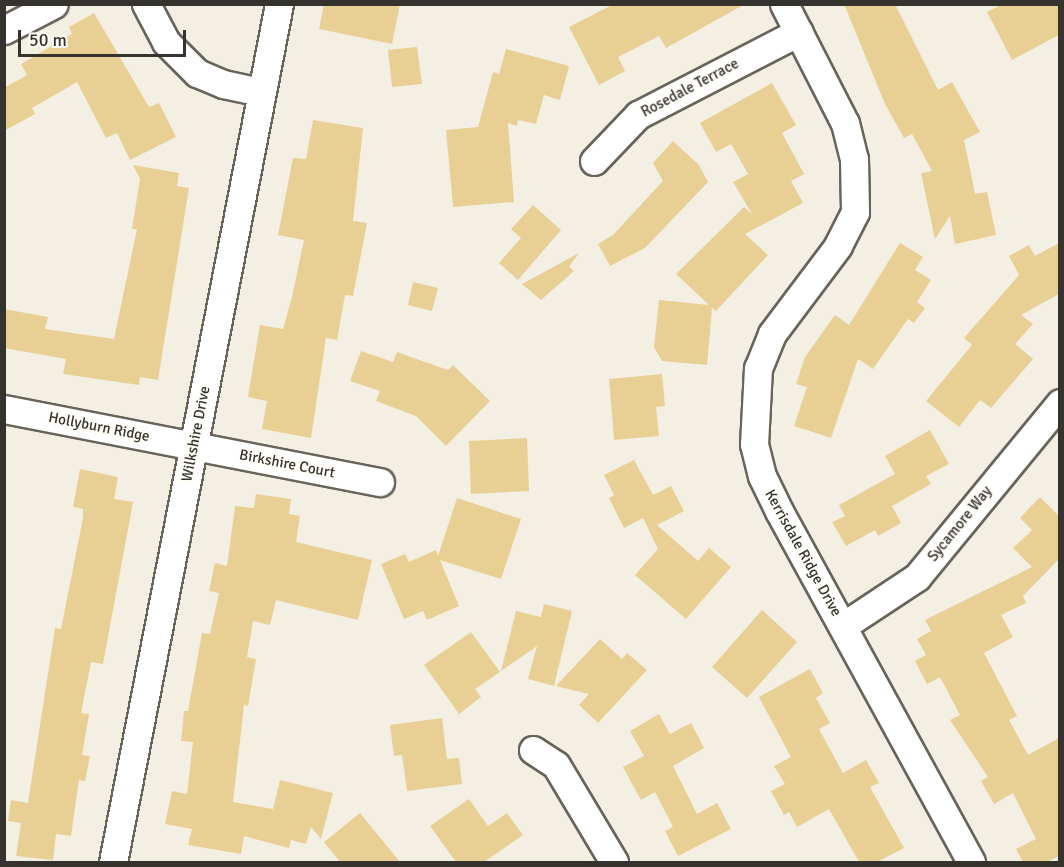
<!DOCTYPE html>
<style>
body{margin:0}
#map{position:relative;width:1064px;height:867px;overflow:hidden;background:#f4efe3;font-family:Signika,sans-serif}
div>[style]{position:absolute}
[style*='--x']{left:calc(var(--x)*1px);top:calc(var(--y)*1px);width:calc(var(--w)*1px);rotate:calc(var(--a)*1deg)}
.building>*{inset:0;background:#e8d095}
.roads{filter:drop-shadow(2px 0 #686459) drop-shadow(-2px 0 #686459) drop-shadow(0 2px #686459) drop-shadow(0 -2px #686459)}
.street>*{height:27px;margin:-13.5px;padding:0 13.5px;transform-origin:13.5px;border-radius:13.5px;background:#fff}
span{translate:-50% -50%;white-space:nowrap;text-align:center;line-height:1.15;-webkit-text-stroke:6px #fffdf8;paint-order:stroke}
.street-label{font-size:15px;color:#35332e}
.frame{position:absolute;inset:0;border:6px solid #35332e;pointer-events:none}
.scale{position:absolute;left:18px;top:30px;width:168px;height:27px;box-sizing:border-box;border:3px solid #35332e;border-top:0;padding-left:8px;font-size:18px;line-height:21px;white-space:nowrap;color:#35332e;-webkit-text-stroke:4px #fffdf8;paint-order:stroke}
</style>
<div id="map">
<div class="building">
<i style="clip-path:polygon(324px 4px,400px 4px,392px 44px,319px 29px)"></i>
<i style="clip-path:polygon(614px 4px,745px 4px,666px 48px,659px 36px,618px 57px,625px 71px,599px 85px,569px 27px)"></i>
<i style="clip-path:polygon(844px 4px,895px 4px,938px 90px,952px 82px,980px 132px,964px 140px,975px 194px,987px 192px,996px 235px,955px 244px,950px 216px,935px 239px,921px 173px,932px 171px,912px 134px,904px 138px,885px 104px)"></i>
<i style="clip-path:polygon(1001px 5px,1059px 5px,1059px 35px,1012px 60px,987px 12px)"></i>
<i style="clip-path:polygon(94px 13px,149px 107px,159px 103px,176px 137px,130px 160px,117px 133px,106px 138px,77px 82px,32px 108px,35px 114px,4px 131px,4px 88px,27px 75px,21px 64px,72px 34px,69px 27px)"></i>
<i style="clip-path:polygon(417px 47px,422px 84px,392px 87px,388px 50px)"></i>
<i style="clip-path:polygon(506px 49px,569px 66px,560px 100px,544px 95px,536px 124px,518px 120px,517px 126px,508px 123px,514px 202px,453px 207px,446px 130px,478px 127px,493px 72px,499px 74px)"></i>
<i style="clip-path:polygon(772px 83px,796px 125px,782px 133px,804px 174px,791px 181px,803px 203px,745px 234px,768px 255px,716px 311px,712px 308px,707px 365px,662px 361px,654px 347px,659px 300px,709px 305px,676px 274px,744px 207px,752px 214px,733px 182px,748px 174px,731px 144px,716px 152px,700px 123px)"></i>
<i style="clip-path:polygon(313px 120px,363px 128px,353px 221px,367px 223px,353px 296px,345px 295px,337px 340px,326px 338px,311px 438px,262px 429px,267px 401px,248px 397px,260px 325px,283px 329px,292px 297px,304px 240px,278px 235px,293px 158px,306px 159px)"></i>
<i style="clip-path:polygon(673px 141px,699px 165px,708px 182px,645px 248px,610px 266px,598px 244px,613px 235px,663px 181px,653px 163px)"></i>
<i style="clip-path:polygon(133px 165px,179px 173px,177px 186px,189px 188px,158px 380px,140px 377px,139px 385px,63px 374px,66px 359px,4px 348px,4px 309px,48px 317px,45px 329px,114px 339px,137px 229px,132px 229px,140px 179px)"></i>
<i style="clip-path:polygon(533px 205px,561px 230px,518px 280px,499px 263px,521px 238px,511px 229px)"></i>
<i style="clip-path:polygon(900px 243px,923px 257px,915px 270px,931px 280px,917px 302px,925px 308px,914px 323px,908px 319px,873px 369px,858px 359px,831px 438px,794px 426px,807px 387px,796px 384px,805px 357px,835px 315px,849px 325px)"></i>
<i style="clip-path:polygon(1059px 243px,1059px 294px,1021px 315px,1033px 324px,1015px 344px,1033px 359px,991px 408px,980px 400px,959px 427px,926px 401px,972px 345px,964px 338px,1019px 275px,1009px 256px,1029px 245px,1035px 256px)"></i>
<i style="clip-path:polygon(579px 253px,569px 267px,574px 271px,541px 300px,522px 284px)"></i>
<i style="clip-path:polygon(413px 282px,438px 288px,432px 311px,408px 305px)"></i>
<i style="clip-path:polygon(361px 351px,393px 362px,397px 352px,448px 370px,453px 365px,490px 401px,446px 446px,416px 416px,376px 401px,380px 391px,350px 381px)"></i>
<i style="clip-path:polygon(662px 374px,665px 406px,656px 407px,659px 436px,614px 440px,609px 379px)"></i>
<i style="clip-path:polygon(930px 430px,949px 464px,926px 476px,931px 484px,892px 506px,901px 523px,878px 536px,875px 530px,846px 546px,832px 522px,845px 516px,839px 505px,895px 474px,885px 456px)"></i>
<i style="clip-path:polygon(527px 438px,529px 491px,471px 494px,469px 441px)"></i>
<i style="clip-path:polygon(634px 460px,653px 495px,671px 486px,684px 511px,657px 525px,698px 561px,709px 548px,731px 567px,686px 619px,635px 575px,658px 549px,643px 518px,624px 528px,609px 498px,614px 495px,604px 475px)"></i>
<i style="clip-path:polygon(80px 469px,118px 477px,114px 499px,133px 502px,103px 664px,91px 662px,81px 713px,89px 714px,82px 755px,90px 756px,85px 781px,79px 780px,71px 836px,56px 834px,53px 860px,16px 856px,21px 823px,8px 821px,11px 800px,28px 803px,55px 628px,61px 629px,83px 518px,83px 509px,73px 507px)"></i>
<i style="clip-path:polygon(256px 494px,291px 499px,289px 514px,300px 516px,296px 542px,372px 560px,358px 620px,276px 600px,270px 625px,253px 621px,247px 657px,256px 659px,248px 706px,244px 705px,233px 802px,273px 809px,280px 780px,333px 793px,321px 839px,311px 827px,306px 844px,291px 840px,289px 848px,244px 836px,241px 854px,188px 845px,192px 829px,165px 824px,172px 791px,187px 794px,193px 742px,181px 741px,184px 711px,188px 711px,202px 633px,210px 634px,219px 593px,209px 591px,215px 563px,227px 566px,235px 506px,254px 508px)"></i>
<i style="clip-path:polygon(1040px 497px,1059px 516px,1059px 559px,1023px 596px,1026px 603px,1001px 615px,1013px 637px,984px 653px,1017px 716px,1009px 720px,1028px 755px,1059px 738px,1059px 856px,1047px 862px,1023px 862px,1016px 849px,1036px 839px,1013px 793px,994px 804px,981px 781px,988px 777px,950px 720px,960px 715px,940px 677px,927px 684px,915px 661px,926px 655px,917px 639px,931px 631px,925px 620px,1032px 567px,1013px 548px,1032px 530px,1020px 518px)"></i>
<i style="clip-path:polygon(457px 498px,521px 519px,501px 579px,440px 560px,459px 606px,427px 620px,423px 611px,404px 619px,381px 564px,405px 554px,409px 562px,436px 550px,438px 556px)"></i>
<i style="clip-path:polygon(544px 604px,572px 611px,554px 686px,528px 679px,537px 646px,501px 671px,516px 611px,541px 617px)"></i>
<i style="clip-path:polygon(762px 610px,797px 642px,747px 698px,712px 667px)"></i>
<i style="clip-path:polygon(471px 632px,500px 672px,475px 689px,481px 697px,459px 714px,424px 665px)"></i>
<i style="clip-path:polygon(600px 639px,622px 659px,627px 653px,647px 670px,598px 723px,579px 705px,589px 694px,556px 686px)"></i>
<i style="clip-path:polygon(810px 669px,823px 693px,816px 698px,830px 723px,819px 729px,843px 773px,866px 760px,879px 783px,870px 787px,904px 848px,877px 862px,859px 862px,829px 809px,797px 827px,789px 812px,784px 815px,771px 791px,785px 784px,774px 766px,791px 757px,759px 697px)"></i>
<i style="clip-path:polygon(659px 714px,670px 734px,691px 723px,704px 748px,673px 766px,697px 814px,717px 803px,731px 829px,678px 856px,665px 831px,673px 827px,655px 792px,641px 800px,623px 767px,644px 756px,630px 731px)"></i>
<i style="clip-path:polygon(442px 718px,447px 759px,459px 758px,462px 784px,407px 791px,402px 755px,394px 756px,390px 725px)"></i>
<i style="clip-path:polygon(469px 799px,488px 826px,507px 813px,523px 835px,484px 862px,456px 862px,430px 826px)"></i>
<i style="clip-path:polygon(360px 813px,400px 862px,340px 862px,324px 842px)"></i>
</div>
<div class="roads">
<div class="street">
<i style="--x:146;--y:4;--w:43;--a:62.2"></i>
<i style="--x:166;--y:42;--w:44;--a:45"></i>
<i style="--x:197;--y:73;--w:28;--a:23"></i>
<i style="--x:223;--y:84;--w:38;--a:12"></i>
<i style="--x:784;--y:4;--w:134;--a:62.9"></i>
<i style="--x:845;--y:123;--w:37;--a:76"></i>
<i style="--x:854;--y:159;--w:53;--a:88.9"></i>
<i style="--x:855;--y:212;--w:38;--a:117"></i>
<i style="--x:838;--y:246;--w:110;--a:126.9"></i>
<i style="--x:772;--y:334;--w:37;--a:112"></i>
<i style="--x:758;--y:368;--w:76;--a:93"></i>
<i style="--x:754;--y:444;--w:33;--a:76"></i>
<i style="--x:762;--y:476;--w:39;--a:64"></i>
<i style="--x:779;--y:511;--w:400;--a:61.3"></i>
<i style="--x:4;--y:30;--w:56;--a:-27.5"></i>
<i style="--x:594;--y:161;--w:64;--a:-46.3"></i>
<i style="--x:638;--y:115;--w:181;--a:-27.3"></i>
<i style="--x:4;--y:409;--w:383;--a:11"></i>
<i style="--x:843;--y:626;--w:89;--a:-33.5"></i>
<i style="--x:917;--y:577;--w:225;--a:-50.6"></i>
<i style="--x:533;--y:750;--w:27;--a:33"></i>
<i style="--x:556;--y:765;--w:113;--a:59.1"></i>
<i style="--x:113;--y:862;--w:874;--a:-79.05"></i>
</div>
</div>
<div class="street-label">
<span style="left:690px;top:88px;rotate:-28deg">Rosedale Terrace</span>
<span style="left:99px;top:427px;rotate:11deg">Hollyburn Ridge</span>
<span style="left:196px;top:434px;rotate:-79deg">Wilkshire Drive</span>
<span style="left:287px;top:464px;rotate:11deg">Birkshire Court</span>
<span style="left:960px;top:524px;rotate:-51deg">Sycamore Way</span>
<span style="left:803px;top:553px;rotate:61deg">Kerrisdale Ridge Drive</span>
</div>
<div class="frame"></div>
<div class="scale">50 m</div>
</div>
